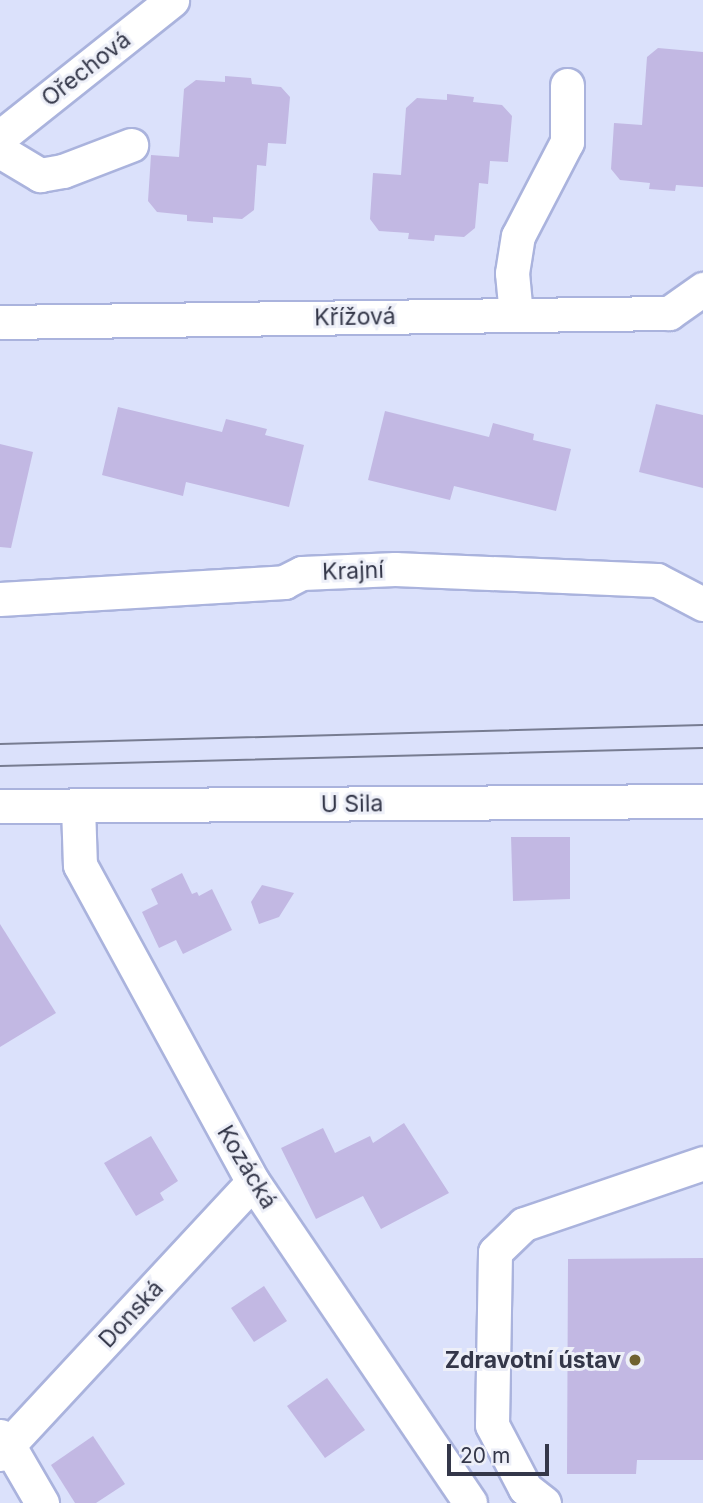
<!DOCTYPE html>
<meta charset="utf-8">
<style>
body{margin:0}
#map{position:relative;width:703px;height:1503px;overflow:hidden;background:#dbe1fb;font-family:Inter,sans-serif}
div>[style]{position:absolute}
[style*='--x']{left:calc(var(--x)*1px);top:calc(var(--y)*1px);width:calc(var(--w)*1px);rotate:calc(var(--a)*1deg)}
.building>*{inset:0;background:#c2b8e3}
.roads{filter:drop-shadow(2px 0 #aab3dd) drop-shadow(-2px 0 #aab3dd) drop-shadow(0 2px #aab3dd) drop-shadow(0 -2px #aab3dd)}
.minor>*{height:33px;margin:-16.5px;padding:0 16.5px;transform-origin:16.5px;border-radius:16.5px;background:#fff}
.tram>*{height:2px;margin:-1px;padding:0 1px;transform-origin:1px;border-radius:1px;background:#777c91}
.dots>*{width:19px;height:19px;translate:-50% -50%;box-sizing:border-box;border:4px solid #edeff8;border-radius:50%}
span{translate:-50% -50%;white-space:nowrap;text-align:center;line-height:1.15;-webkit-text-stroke:6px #edeff8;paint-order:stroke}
.street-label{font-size:23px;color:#343749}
.poi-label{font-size:23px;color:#343749;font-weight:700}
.right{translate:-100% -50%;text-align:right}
.scale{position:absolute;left:447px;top:1444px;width:102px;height:32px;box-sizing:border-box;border:4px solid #343749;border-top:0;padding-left:9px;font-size:21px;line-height:24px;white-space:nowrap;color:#343749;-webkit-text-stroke:5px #edeff8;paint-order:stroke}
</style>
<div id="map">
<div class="building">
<i style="clip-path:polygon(658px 48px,703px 52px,703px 187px,676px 185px,675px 191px,649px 189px,650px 183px,620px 180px,611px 169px,614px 123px,642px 125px,647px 57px)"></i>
<i style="clip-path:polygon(225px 76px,251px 78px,252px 84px,281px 87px,290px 97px,286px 144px,268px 143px,266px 166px,257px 165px,254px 210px,242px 219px,213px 217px,213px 223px,187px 221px,187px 215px,157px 212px,148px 201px,151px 155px,179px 157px,184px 89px,196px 80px,225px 82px)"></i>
<i style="clip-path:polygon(447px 94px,474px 97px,473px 102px,502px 105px,512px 116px,508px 162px,490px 161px,488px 184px,479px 183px,475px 228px,464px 237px,435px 235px,434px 241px,408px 239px,409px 233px,379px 231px,370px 219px,373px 173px,401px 175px,406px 108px,417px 98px,447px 100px)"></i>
<i style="clip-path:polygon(656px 404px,703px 415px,703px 488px,639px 472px)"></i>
<i style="clip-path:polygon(118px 407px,222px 432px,226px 419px,267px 429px,265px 435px,304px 445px,289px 507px,186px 482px,183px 496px,102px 475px)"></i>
<i style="clip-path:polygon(385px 411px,489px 437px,493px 423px,534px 434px,533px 440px,571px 449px,556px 511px,454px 486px,450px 500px,368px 480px)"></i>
<i style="clip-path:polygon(0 444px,33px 452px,11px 548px,0 547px)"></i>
<i style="clip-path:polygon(511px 837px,570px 837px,570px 899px,513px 901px)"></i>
<i style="clip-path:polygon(182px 873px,192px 894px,197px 892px,199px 896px,212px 889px,232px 930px,183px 954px,176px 940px,159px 948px,142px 912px,158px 904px,151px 889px)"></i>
<i style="clip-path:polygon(262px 885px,294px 893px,279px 917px,259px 924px,251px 902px)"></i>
<i style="clip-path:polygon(0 924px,56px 1013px,0 1047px)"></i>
<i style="clip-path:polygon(404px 1123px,449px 1193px,381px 1229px,363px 1196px,316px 1219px,281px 1148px,323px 1128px,335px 1153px,370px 1136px,373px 1143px)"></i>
<i style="clip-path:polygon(151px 1136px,178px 1181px,160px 1193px,164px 1200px,136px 1216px,104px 1163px)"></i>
<i style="clip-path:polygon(703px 1258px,703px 1460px,637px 1460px,636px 1474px,567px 1474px,568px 1259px)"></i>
<i style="clip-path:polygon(264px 1286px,287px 1321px,254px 1342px,231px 1308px)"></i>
<i style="clip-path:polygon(327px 1378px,365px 1430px,325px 1458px,287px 1406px)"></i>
<i style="clip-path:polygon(93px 1436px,125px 1484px,96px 1503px,75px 1503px,51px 1465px)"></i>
</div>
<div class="roads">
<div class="minor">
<i style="--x:0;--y:137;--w:220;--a:-38.5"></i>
<i style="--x:0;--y:151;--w:47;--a:31"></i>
<i style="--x:40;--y:175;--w:23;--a:-10"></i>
<i style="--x:63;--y:171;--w:73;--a:-20.9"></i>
<i style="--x:516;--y:315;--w:42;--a:-95.4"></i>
<i style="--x:512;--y:273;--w:37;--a:-81"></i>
<i style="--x:518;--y:236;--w:106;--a:-62.5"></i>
<i style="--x:567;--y:142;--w:57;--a:-90"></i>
<i style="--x:0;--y:322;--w:669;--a:-0.77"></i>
<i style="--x:669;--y:313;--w:42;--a:-35.2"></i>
<i style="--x:0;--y:599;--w:285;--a:-3.4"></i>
<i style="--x:284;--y:582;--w:20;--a:-27"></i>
<i style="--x:302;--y:573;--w:93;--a:-2.5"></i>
<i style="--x:395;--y:569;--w:262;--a:2.4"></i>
<i style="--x:657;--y:580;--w:52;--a:27.6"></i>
<i style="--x:0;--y:806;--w:703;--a:-0.41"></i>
<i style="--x:78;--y:806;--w:59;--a:88.1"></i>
<i style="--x:80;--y:865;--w:361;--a:61.4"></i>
<i style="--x:253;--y:1182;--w:387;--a:55.9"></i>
<i style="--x:0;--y:1436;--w:13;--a:48"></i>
<i style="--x:9;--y:1446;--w:66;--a:59.9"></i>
<i style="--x:0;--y:1454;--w:371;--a:-47.1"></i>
<i style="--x:544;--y:1503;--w:24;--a:-142"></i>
<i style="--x:525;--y:1488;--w:71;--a:-117.6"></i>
<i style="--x:492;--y:1425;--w:173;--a:-89"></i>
<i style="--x:495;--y:1252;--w:40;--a:-44"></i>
<i style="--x:524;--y:1224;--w:189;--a:-18.8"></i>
</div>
</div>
<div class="tram">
<i style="--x:0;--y:744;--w:703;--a:-1.55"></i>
<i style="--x:0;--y:766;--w:703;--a:-1.47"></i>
</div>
<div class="dots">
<i style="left:635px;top:1360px;background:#706330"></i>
</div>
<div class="street-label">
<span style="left:86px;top:69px;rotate:-38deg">Ořechová</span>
<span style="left:355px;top:317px;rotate:-1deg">Křížová</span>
<span style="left:353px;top:571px;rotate:-2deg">Krajní</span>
<span style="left:352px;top:804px;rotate:-1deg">U Sila</span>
<span style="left:247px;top:1167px;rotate:59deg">Kozácká</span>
<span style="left:131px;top:1314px;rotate:-47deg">Donská</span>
</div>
<div class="poi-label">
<span class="right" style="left:621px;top:1360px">Zdravotní ústav</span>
</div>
<div class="scale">20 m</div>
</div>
